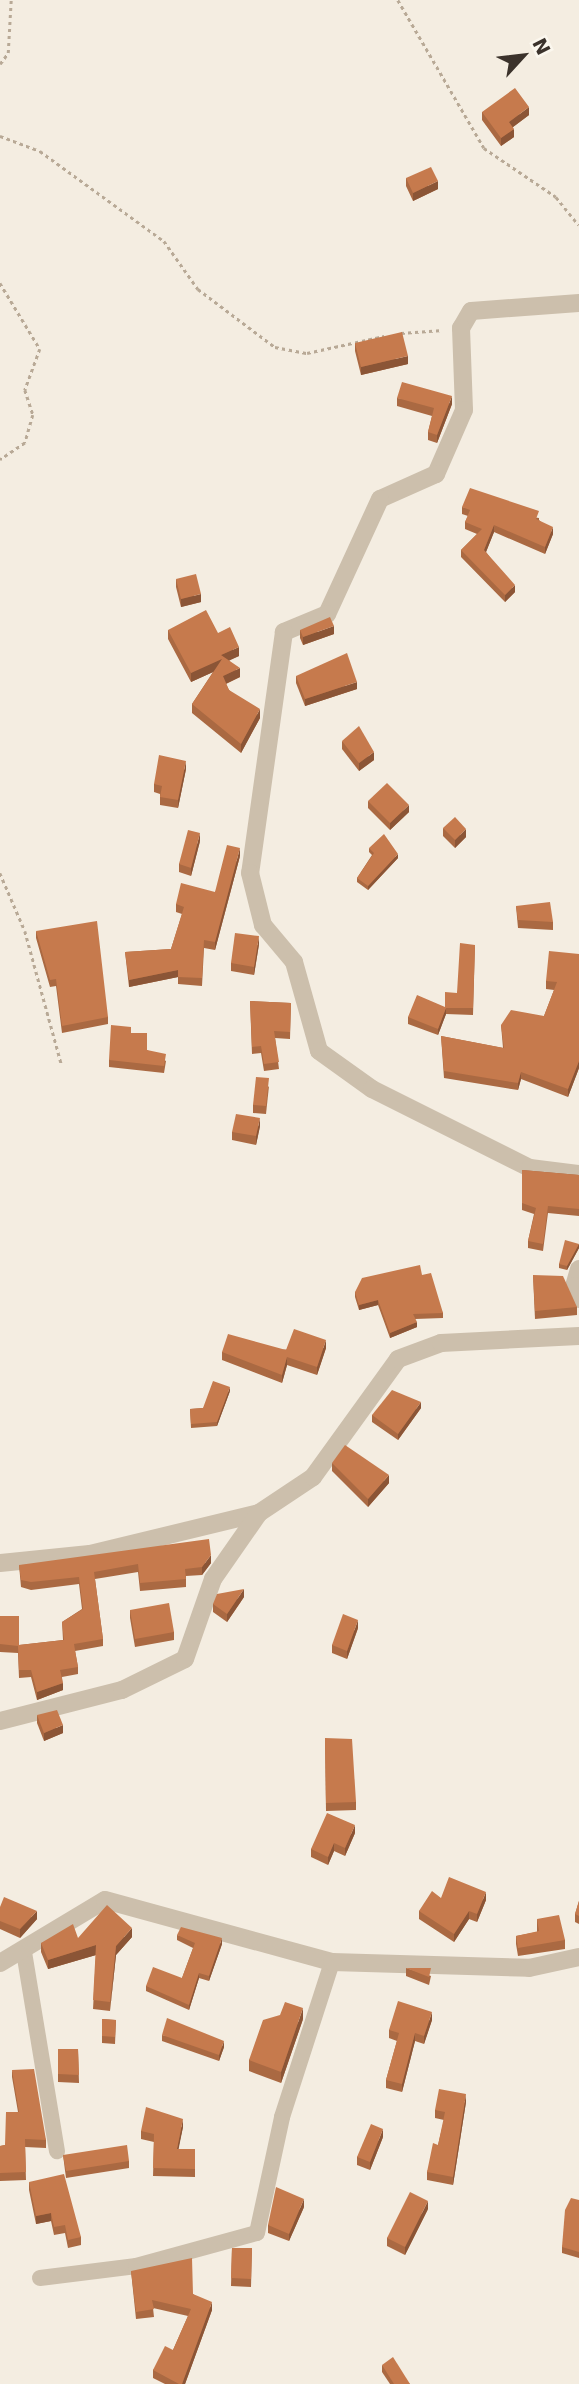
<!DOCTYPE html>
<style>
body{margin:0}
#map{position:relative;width:579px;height:2384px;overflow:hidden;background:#f4ede1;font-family:"DejaVu Sans",sans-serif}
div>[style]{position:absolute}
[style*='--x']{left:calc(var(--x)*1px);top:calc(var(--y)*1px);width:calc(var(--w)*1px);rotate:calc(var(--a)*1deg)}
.path>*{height:2.5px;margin-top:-1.25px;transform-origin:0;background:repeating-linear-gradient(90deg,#b8a996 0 3.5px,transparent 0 7px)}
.minor>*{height:16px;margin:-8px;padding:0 8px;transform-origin:8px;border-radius:8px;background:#ccbfac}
.tertiary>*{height:18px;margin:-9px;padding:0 9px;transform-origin:9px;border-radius:9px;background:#ccbfac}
.wall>*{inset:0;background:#aa6942}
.shaded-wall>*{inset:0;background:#8b5536}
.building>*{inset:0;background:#c67a4d}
span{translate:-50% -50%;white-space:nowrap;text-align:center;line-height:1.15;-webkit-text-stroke:6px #fbf7ee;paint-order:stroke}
.north{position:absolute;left:488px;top:21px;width:70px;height:70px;-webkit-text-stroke:5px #fbf7ee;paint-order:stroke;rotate:63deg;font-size:19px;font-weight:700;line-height:28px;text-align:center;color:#3b322b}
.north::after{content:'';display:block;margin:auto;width:24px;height:32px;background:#3b322b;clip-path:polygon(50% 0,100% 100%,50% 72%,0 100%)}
</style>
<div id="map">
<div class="path">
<i style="--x:398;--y:0;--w:171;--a:59.8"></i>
<i style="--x:484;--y:148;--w:87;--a:34.2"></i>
<i style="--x:556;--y:197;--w:36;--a:51"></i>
<i style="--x:0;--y:64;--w:14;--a:-54"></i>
<i style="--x:8;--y:53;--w:53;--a:-86.8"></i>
<i style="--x:0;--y:136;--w:43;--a:20.6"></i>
<i style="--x:40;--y:151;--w:153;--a:36"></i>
<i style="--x:164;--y:241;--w:59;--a:54.7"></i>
<i style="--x:198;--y:289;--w:96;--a:37"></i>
<i style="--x:275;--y:347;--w:33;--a:11"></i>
<i style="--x:307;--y:353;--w:79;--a:-12.4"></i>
<i style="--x:0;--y:283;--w:77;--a:58.8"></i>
<i style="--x:40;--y:349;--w:44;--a:110.1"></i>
<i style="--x:25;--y:390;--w:26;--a:72"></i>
<i style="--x:33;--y:415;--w:29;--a:106"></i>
<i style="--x:25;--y:443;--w:30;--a:146"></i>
<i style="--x:401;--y:333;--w:42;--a:-4.1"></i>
<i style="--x:0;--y:873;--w:63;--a:66.7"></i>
<i style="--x:25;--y:931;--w:137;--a:74.7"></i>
</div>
<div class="minor">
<i style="--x:24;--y:1952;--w:202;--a:80.6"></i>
<i style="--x:40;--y:2278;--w:97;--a:-7.1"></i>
<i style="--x:136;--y:2266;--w:125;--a:-15.3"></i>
<i style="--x:257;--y:2233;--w:119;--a:-77.8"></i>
<i style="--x:282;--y:2117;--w:163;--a:-72.1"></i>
</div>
<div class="tertiary">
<i style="--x:579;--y:303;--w:108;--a:175.8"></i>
<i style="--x:471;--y:311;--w:20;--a:120"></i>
<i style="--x:461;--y:328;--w:82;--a:87.9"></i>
<i style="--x:464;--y:410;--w:70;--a:113.6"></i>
<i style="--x:436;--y:474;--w:61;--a:155.9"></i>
<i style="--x:380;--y:499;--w:127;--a:114.7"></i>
<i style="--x:327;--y:614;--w:47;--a:157.3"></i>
<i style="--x:284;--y:632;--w:243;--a:98"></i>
<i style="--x:250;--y:873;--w:54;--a:76"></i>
<i style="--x:263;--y:925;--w:48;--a:50"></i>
<i style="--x:294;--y:962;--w:92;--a:74.3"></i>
<i style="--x:319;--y:1051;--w:65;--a:35.6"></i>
<i style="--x:372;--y:1089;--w:177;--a:26.6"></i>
<i style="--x:530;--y:1168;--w:49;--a:7"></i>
<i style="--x:579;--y:1269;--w:18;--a:106"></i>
<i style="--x:574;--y:1286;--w:14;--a:69"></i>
<i style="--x:0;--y:1563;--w:90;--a:-5.7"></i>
<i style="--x:90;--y:1554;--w:174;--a:-13.6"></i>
<i style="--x:259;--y:1513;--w:65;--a:-33.7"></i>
<i style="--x:313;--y:1477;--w:145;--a:-54.2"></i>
<i style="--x:398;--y:1359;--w:46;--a:-20.4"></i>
<i style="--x:441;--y:1343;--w:138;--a:-2.9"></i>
<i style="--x:0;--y:1721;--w:126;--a:-14.3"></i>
<i style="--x:122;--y:1690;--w:70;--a:-26.2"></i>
<i style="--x:185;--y:1659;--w:85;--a:-70.7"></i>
<i style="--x:213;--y:1579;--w:80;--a:-55.1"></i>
<i style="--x:0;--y:1963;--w:122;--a:-31"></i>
<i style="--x:105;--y:1900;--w:235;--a:15.3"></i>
<i style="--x:332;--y:1962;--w:197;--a:1.7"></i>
<i style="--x:529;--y:1968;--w:51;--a:-12.4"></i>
</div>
<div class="wall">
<i style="clip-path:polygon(482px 112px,529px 115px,513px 127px,514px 137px,501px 146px,482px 120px)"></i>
<i style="clip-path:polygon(406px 178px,438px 189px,413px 201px,406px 186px)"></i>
<i style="clip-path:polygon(355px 343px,408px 364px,361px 375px,355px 351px)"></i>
<i style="clip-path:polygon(397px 398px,452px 404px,437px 443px,428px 440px,428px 432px,432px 416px,397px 406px)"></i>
<i style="clip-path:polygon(462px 507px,539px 518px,539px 520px,553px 534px,545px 554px,494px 532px,486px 552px,515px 592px,505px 602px,461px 557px,461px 550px,477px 534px,465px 529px,465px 522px,468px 516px,462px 514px)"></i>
<i style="clip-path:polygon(176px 579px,201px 602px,181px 607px,176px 587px)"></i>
<i style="clip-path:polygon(168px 630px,218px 633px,239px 656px,229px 660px,240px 677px,226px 684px,229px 690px,260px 718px,241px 753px,192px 713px,192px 704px,213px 672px,191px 682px,168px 639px)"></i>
<i style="clip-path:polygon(300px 630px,334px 634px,303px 645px,300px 638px)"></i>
<i style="clip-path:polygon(296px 676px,357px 689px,305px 706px,296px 683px)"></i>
<i style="clip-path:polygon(342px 741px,374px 760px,359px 771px,342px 749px)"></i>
<i style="clip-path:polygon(186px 769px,178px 808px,160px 805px,160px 794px,154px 792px,154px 784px)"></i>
<i style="clip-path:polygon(368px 801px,409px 812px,390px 830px,368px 808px)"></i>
<i style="clip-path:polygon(443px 828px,466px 837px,455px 848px,443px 836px)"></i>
<i style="clip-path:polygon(200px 841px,191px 876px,179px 872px,179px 864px)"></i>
<i style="clip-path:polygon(369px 848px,398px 858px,368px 890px,357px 882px,357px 878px,372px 855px,369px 852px)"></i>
<i style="clip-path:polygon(240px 856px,215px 950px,204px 948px,202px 986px,178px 984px,178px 977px,129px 987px,125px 952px,171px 949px,182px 914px,176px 912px,176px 904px,215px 892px)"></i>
<i style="clip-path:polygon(516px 906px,553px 922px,553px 930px,518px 928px)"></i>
<i style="clip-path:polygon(36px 931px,108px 1017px,108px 1024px,62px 1033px,56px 986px,50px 987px,36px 938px)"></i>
<i style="clip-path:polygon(259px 944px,254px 975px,231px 971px,231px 963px)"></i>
<i style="clip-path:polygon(475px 945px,473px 1015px,446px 1014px,438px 1035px,408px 1024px,408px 1017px,445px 1007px,457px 993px)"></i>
<i style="clip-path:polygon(579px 954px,579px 1068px,568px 1097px,521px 1079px,518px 1090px,444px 1078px,441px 1036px,503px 1048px,501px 1025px,544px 1016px,554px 990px,546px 989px,546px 981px)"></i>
<i style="clip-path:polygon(250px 1001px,291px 1003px,290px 1039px,275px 1038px,279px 1069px,264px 1071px,261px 1053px,252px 1054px)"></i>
<i style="clip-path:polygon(131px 1033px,147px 1050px,166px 1061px,164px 1073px,109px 1067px,109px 1060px)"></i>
<i style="clip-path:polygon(269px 1086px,266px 1114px,253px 1113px,253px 1105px)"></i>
<i style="clip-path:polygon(260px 1126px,256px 1145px,232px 1140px,232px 1132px)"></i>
<i style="clip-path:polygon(522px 1170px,579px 1175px,579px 1216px,548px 1213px,543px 1251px,528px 1248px,528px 1241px,534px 1214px,522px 1210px)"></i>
<i style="clip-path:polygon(579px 1244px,579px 1248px,567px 1270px,559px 1268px,559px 1264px)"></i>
<i style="clip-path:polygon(422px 1275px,443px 1313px,443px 1318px,415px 1319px,417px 1327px,390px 1338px,378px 1305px,359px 1310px,355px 1297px,355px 1292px)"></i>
<i style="clip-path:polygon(533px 1275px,577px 1307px,577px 1315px,535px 1319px)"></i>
<i style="clip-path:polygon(326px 1348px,317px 1375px,287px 1365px,282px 1383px,222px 1360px,222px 1352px)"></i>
<i style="clip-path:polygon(230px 1391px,217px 1426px,191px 1428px,190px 1409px,203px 1408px)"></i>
<i style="clip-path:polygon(421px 1408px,398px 1440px,372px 1422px,372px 1415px)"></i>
<i style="clip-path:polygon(332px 1463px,389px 1483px,368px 1507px,332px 1471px)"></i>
<i style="clip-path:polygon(211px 1563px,202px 1575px,186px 1576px,186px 1587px,140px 1591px,138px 1572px,95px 1579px,103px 1639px,103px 1646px,75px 1651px,78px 1667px,78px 1674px,62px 1677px,63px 1690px,37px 1700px,31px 1677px,19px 1678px,18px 1653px,0 1652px,0 1616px,19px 1645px,63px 1640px,62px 1622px,82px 1609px,79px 1584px,31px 1590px,21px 1587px,19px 1565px)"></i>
<i style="clip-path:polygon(244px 1597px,227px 1622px,213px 1612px,213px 1604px)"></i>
<i style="clip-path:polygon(130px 1610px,174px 1632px,174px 1640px,135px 1647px,130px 1618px)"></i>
<i style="clip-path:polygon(358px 1628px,347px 1659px,332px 1653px,332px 1645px)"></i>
<i style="clip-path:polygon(37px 1715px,63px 1733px,44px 1741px,37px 1723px)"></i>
<i style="clip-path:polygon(325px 1738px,356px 1802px,356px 1810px,326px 1811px)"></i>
<i style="clip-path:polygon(355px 1833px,345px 1856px,334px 1851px,328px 1865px,311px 1857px,311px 1849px)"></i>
<i style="clip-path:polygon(441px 1898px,486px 1900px,477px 1922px,469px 1919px,454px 1942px,419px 1919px,419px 1911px)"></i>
<i style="clip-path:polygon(579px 1901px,579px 1924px,575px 1922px,575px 1914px)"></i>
<i style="clip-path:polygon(0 1907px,37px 1919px,20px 1938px,0 1929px)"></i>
<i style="clip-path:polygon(537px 1919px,565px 1940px,565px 1949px,518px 1956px,516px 1944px,516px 1936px,537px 1932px)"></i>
<i style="clip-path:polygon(177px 1935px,222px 1944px,209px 1981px,199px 1978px,189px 2010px,146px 1991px,146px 1986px,182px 1978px,193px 1948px,177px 1940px)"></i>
<i style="clip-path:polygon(132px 1937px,116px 1955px,110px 2011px,93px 2009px,96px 1955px,48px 1969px,41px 1952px,41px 1943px,78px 1938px)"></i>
<i style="clip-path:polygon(406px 1968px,431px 1976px,429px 1985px,406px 1976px)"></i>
<i style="clip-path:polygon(102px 2019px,116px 2020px,115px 2044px,102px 2043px)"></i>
<i style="clip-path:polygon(303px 2019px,281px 2083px,249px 2071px,249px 2060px)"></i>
<i style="clip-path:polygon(432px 2020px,424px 2044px,415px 2041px,402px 2092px,386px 2088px,386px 2080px,397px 2041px,389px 2038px,389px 2030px)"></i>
<i style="clip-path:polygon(162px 2035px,224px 2047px,219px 2061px,162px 2041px)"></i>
<i style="clip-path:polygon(58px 2049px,78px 2049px,79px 2083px,58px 2082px)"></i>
<i style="clip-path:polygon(12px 2070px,46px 2140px,46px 2148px,25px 2147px,26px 2180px,0 2181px,0 2146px,5px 2145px,18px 2112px,12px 2077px)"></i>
<i style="clip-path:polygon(466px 2102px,453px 2185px,427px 2180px,427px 2172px,438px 2145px,444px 2120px,435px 2118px,435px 2110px)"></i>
<i style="clip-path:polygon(183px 2127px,178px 2149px,195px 2149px,195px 2177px,153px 2176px,154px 2142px,141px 2139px,141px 2131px)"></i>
<i style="clip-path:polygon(383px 2137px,370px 2170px,357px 2165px,357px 2157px)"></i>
<i style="clip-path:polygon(63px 2155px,129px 2161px,129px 2168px,66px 2178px)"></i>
<i style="clip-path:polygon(29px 2182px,81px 2237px,81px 2245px,68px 2248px,65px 2233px,54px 2235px,51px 2221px,36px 2224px,29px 2190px)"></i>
<i style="clip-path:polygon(579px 2200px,579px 2258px,562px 2253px,562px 2247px)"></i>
<i style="clip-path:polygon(304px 2207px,289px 2241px,268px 2233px,268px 2225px)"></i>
<i style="clip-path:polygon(428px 2209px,405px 2255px,387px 2246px,387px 2238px)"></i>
<i style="clip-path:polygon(232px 2248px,252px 2248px,251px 2287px,231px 2286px)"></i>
<i style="clip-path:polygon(131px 2271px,193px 2294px,212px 2310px,185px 2384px,165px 2384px,153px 2378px,153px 2370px,173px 2350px,188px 2316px,153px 2308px,154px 2317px,136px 2319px)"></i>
<i style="clip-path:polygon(382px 2365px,410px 2384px,390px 2384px,382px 2372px)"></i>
</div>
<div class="shaded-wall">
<i style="clip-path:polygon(529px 107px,529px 115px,509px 130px,509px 122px)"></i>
<i style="clip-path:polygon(514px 129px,514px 137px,501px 146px,501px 138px)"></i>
<i style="clip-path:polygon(438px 181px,438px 189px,413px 201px,413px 193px)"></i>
<i style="clip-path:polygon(408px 356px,408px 364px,361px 375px,361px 367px)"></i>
<i style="clip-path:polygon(452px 396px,452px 404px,437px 443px,437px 435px)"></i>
<i style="clip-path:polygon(494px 525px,494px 532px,484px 557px,484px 550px)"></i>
<i style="clip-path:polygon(553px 527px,553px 534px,545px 554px,545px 547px)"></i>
<i style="clip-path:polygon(515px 585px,515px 592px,505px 602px,505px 595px)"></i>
<i style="clip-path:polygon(201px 594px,201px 602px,181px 607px,181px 599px)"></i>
<i style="clip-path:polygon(334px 626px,334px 634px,303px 645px,303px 637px)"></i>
<i style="clip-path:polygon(239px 647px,239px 656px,222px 664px,222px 668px,191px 682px,191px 673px,221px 655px)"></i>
<i style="clip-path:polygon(240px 668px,240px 677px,223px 685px,223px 676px)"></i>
<i style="clip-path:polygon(357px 682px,357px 689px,305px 706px,305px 699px)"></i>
<i style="clip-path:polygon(260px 709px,260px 718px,241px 753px,241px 744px)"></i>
<i style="clip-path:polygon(374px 752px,374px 760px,359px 771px,359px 763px)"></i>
<i style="clip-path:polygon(186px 761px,186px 769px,178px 808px,178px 800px)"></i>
<i style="clip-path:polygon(409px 805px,409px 812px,390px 830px,390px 823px)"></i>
<i style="clip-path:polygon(466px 829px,466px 837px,455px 848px,455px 840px)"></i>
<i style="clip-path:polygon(200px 833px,200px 841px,191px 876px,191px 868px)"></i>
<i style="clip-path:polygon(240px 848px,240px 856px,215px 950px,215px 942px)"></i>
<i style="clip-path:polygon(398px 854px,398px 858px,368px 890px,368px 886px)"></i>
<i style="clip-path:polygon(259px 936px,259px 944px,254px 975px,254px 967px)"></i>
<i style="clip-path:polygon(178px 970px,178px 977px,129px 987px,129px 980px)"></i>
<i style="clip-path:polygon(446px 1008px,446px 1014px,438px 1035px,438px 1029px)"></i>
<i style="clip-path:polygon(579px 1061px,579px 1068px,568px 1097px,568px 1089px)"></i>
<i style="clip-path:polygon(521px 1072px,521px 1079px,518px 1090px,518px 1083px)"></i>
<i style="clip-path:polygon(260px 1118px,260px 1126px,256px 1145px,256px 1136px)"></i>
<i style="clip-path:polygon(579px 1244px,579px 1248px,567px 1270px,567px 1266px)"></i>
<i style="clip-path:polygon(378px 1300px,378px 1305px,359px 1310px,359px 1305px)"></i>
<i style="clip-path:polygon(417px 1322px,417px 1327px,390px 1338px,390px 1333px)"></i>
<i style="clip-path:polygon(326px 1340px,326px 1348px,317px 1375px,317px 1367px)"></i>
<i style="clip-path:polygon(287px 1357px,287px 1365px,282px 1383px,282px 1375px)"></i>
<i style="clip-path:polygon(230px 1387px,230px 1391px,217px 1426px,217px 1422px)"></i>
<i style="clip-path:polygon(421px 1402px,421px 1408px,398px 1440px,398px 1434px)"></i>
<i style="clip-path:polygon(389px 1475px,389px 1483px,368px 1507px,368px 1499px)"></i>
<i style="clip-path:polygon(211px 1555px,211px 1563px,202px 1575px,202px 1567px)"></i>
<i style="clip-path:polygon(244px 1589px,244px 1597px,227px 1622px,227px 1614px)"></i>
<i style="clip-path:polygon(358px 1620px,358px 1628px,347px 1659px,347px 1651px)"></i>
<i style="clip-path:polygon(63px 1683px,63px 1690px,37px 1700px,37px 1692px)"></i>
<i style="clip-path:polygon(63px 1725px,63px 1733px,44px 1741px,44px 1733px)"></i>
<i style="clip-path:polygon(355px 1825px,355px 1833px,345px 1856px,345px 1848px)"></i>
<i style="clip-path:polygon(334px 1843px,334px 1851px,328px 1865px,328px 1857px)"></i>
<i style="clip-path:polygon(486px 1892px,486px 1900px,477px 1922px,477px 1914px)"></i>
<i style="clip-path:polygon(37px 1911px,37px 1919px,20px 1938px,20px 1929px)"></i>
<i style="clip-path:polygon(469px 1911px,469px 1919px,454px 1942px,454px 1934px)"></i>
<i style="clip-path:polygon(132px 1928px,132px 1937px,116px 1955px,110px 2011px,116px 1946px)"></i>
<i style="clip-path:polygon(222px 1938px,222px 1944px,209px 1981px,209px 1976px)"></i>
<i style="clip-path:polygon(96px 1945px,96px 1955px,48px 1969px,48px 1960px)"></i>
<i style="clip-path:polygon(199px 1973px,199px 1978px,189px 2010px,189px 2005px)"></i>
<i style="clip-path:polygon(303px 2008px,303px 2019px,281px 2083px,281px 2072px)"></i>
<i style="clip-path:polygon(432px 2012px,432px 2020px,424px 2044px,424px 2036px)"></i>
<i style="clip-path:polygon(415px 2033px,415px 2041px,402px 2092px,402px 2084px)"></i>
<i style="clip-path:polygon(224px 2041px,224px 2047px,219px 2061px,219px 2055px)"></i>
<i style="clip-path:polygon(466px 2094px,466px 2102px,453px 2185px,453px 2177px)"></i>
<i style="clip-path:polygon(183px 2119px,183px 2127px,177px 2157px,177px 2149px)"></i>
<i style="clip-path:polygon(383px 2129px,383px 2137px,370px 2170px,370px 2162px)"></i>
<i style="clip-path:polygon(304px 2199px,304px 2207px,289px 2241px,289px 2234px)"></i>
<i style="clip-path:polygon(428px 2201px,428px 2209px,405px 2255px,405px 2247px)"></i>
<i style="clip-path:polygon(51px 2213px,51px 2221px,36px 2224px,36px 2216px)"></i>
<i style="clip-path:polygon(212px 2302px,212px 2310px,185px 2384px,182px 2384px)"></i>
</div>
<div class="building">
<i style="clip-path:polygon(515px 88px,529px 107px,509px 122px,514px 129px,501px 138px,482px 112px)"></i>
<i style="clip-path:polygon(431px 167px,438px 181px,413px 193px,406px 178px)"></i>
<i style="clip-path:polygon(402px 332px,408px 356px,361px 367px,355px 343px)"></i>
<i style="clip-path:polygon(402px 382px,452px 396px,437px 435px,428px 432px,434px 408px,397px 398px)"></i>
<i style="clip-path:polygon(470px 488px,539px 511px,536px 519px,553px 527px,545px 547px,494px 525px,484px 550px,515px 585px,505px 595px,461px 550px,482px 529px,465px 522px,470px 510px,462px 507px)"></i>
<i style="clip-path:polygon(196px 574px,201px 594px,181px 599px,176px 579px)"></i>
<i style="clip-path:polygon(206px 610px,218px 633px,230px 627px,239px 647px,221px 655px,240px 668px,223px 676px,229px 690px,260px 709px,241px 744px,192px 704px,222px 659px,191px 673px,168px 630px)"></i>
<i style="clip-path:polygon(330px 617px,334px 626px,303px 637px,300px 630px)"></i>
<i style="clip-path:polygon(347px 653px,357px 682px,305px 699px,296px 676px)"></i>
<i style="clip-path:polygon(359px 726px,374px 752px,359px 763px,342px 741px)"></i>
<i style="clip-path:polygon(159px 755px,186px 761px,178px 800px,160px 797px,162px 786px,154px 784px)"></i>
<i style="clip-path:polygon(387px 783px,409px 805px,390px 823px,368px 801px)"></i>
<i style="clip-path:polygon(455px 817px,466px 829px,455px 840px,443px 828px)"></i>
<i style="clip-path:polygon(188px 830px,200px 833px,191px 868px,179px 864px)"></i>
<i style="clip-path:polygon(384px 834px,398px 854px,368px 886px,357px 878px,374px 853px,369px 848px)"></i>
<i style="clip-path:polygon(227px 845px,240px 848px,215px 942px,204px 940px,202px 978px,178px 977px,178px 970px,129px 980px,125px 952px,171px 949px,184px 907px,176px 904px,181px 883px,215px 892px)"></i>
<i style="clip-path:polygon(550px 902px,553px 922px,518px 920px,516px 906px)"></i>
<i style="clip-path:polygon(97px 921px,108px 1017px,62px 1026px,56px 979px,50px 980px,36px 931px)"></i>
<i style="clip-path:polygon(235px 933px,259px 936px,254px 967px,231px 963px)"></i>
<i style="clip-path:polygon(460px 943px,475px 945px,473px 1008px,446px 1008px,438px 1029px,408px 1017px,417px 995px,445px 1007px,445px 992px,457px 993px)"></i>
<i style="clip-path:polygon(549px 951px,579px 954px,579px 1061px,568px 1089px,521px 1072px,518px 1083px,444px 1071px,441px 1036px,504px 1048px,501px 1025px,511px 1010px,544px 1016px,557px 982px,546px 981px)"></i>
<i style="clip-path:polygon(250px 1001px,291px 1003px,290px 1032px,274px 1031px,279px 1062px,264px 1064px,261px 1046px,252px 1047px)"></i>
<i style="clip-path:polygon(111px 1025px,131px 1027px,131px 1033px,147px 1033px,147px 1050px,166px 1054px,164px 1066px,109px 1060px)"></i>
<i style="clip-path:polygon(256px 1077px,269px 1078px,266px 1106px,253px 1105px)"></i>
<i style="clip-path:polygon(236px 1114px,260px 1118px,256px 1136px,232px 1132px)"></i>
<i style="clip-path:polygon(522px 1170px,579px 1175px,579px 1209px,548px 1206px,543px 1244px,528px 1241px,536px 1208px,522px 1203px)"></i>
<i style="clip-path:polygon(565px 1240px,579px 1244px,567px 1266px,559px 1264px)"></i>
<i style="clip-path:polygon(420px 1265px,422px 1275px,431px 1273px,443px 1313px,413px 1314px,417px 1322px,390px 1333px,378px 1300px,359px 1305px,355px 1292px,362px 1278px)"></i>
<i style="clip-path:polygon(533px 1275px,563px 1276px,577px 1307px,535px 1311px)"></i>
<i style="clip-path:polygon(294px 1329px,326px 1340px,317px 1367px,287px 1357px,282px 1375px,222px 1352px,228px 1334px,286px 1350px)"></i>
<i style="clip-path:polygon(213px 1381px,230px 1387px,217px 1422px,191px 1424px,190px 1409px,203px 1408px)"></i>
<i style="clip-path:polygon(392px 1390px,421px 1402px,398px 1434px,372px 1415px)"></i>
<i style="clip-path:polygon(345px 1445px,389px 1475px,368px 1499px,332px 1463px)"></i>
<i style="clip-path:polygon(209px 1539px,211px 1555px,202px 1567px,185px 1569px,186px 1579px,140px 1583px,138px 1564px,94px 1572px,103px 1639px,74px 1644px,78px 1667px,60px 1670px,63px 1683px,37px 1692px,31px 1670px,19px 1670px,18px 1646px,0 1644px,0 1616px,19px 1616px,19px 1645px,64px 1640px,62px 1622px,83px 1609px,79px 1577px,31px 1582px,21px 1580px,19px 1565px)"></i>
<i style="clip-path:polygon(244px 1589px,227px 1614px,213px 1604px,217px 1594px)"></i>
<i style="clip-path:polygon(169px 1603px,174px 1632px,135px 1639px,130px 1610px)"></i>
<i style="clip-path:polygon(343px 1614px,358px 1620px,347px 1651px,332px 1645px)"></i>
<i style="clip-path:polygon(57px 1710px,63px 1725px,44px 1733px,37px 1715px)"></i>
<i style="clip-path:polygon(325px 1738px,352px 1739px,356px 1802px,326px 1803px)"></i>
<i style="clip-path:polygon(327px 1813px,355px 1825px,345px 1848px,334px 1843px,328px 1857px,311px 1849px)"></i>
<i style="clip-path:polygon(449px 1877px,486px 1892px,477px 1914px,469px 1911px,454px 1934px,419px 1911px,432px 1891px,441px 1898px)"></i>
<i style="clip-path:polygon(4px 1897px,37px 1911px,20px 1929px,0 1921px,0 1907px)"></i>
<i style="clip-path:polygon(579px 1901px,579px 1916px,575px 1914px)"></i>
<i style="clip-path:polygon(107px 1905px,132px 1928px,116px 1946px,110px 2002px,93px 2000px,96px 1945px,48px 1960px,41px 1943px,73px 1924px,78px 1938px)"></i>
<i style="clip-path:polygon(559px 1915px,565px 1940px,518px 1948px,516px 1936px,539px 1931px,537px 1919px)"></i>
<i style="clip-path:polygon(181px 1927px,222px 1938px,209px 1976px,199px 1973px,189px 2005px,146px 1986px,153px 1967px,182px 1978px,195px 1943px,177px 1935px)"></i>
<i style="clip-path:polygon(406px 1968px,431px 1968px,429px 1977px)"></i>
<i style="clip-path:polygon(398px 2001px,432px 2012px,424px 2036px,415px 2033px,402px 2084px,386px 2080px,399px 2033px,389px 2030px)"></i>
<i style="clip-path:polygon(285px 2002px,303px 2008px,281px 2072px,249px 2060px,263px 2020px,280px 2015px)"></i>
<i style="clip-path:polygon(167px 2018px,224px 2041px,219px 2055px,162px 2035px)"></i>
<i style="clip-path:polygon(102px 2019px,116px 2020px,115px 2037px,102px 2036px)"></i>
<i style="clip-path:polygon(58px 2049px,78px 2049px,79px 2075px,58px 2074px)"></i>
<i style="clip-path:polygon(34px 2069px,46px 2140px,25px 2139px,26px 2172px,0 2173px,0 2146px,5px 2145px,6px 2112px,19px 2112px,12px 2070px)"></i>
<i style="clip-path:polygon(439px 2089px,466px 2094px,453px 2177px,427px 2172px,433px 2143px,438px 2145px,445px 2112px,435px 2110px)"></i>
<i style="clip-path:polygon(146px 2107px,183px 2119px,177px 2149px,195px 2149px,195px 2169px,153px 2168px,154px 2134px,141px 2131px)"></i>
<i style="clip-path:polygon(371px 2124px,383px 2129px,370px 2162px,357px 2157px)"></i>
<i style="clip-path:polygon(127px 2145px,129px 2161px,66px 2171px,63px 2155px)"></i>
<i style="clip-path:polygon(64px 2174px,81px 2237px,68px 2240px,65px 2225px,54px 2227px,51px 2213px,36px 2216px,29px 2182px)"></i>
<i style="clip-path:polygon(276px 2187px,304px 2199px,289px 2234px,268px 2225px)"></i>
<i style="clip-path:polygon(410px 2192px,428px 2201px,405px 2247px,387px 2238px)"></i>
<i style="clip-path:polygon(571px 2198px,579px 2200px,579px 2252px,562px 2247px,565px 2210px)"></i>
<i style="clip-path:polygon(232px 2248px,252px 2248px,251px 2279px,231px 2278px)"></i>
<i style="clip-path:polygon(192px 2258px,193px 2294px,212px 2302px,182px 2384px,179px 2384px,153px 2370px,165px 2346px,173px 2350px,191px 2309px,152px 2300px,154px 2309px,136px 2312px,131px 2271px)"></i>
<i style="clip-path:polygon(393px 2357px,410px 2384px,394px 2384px,382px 2365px)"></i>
</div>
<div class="north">N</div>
</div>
